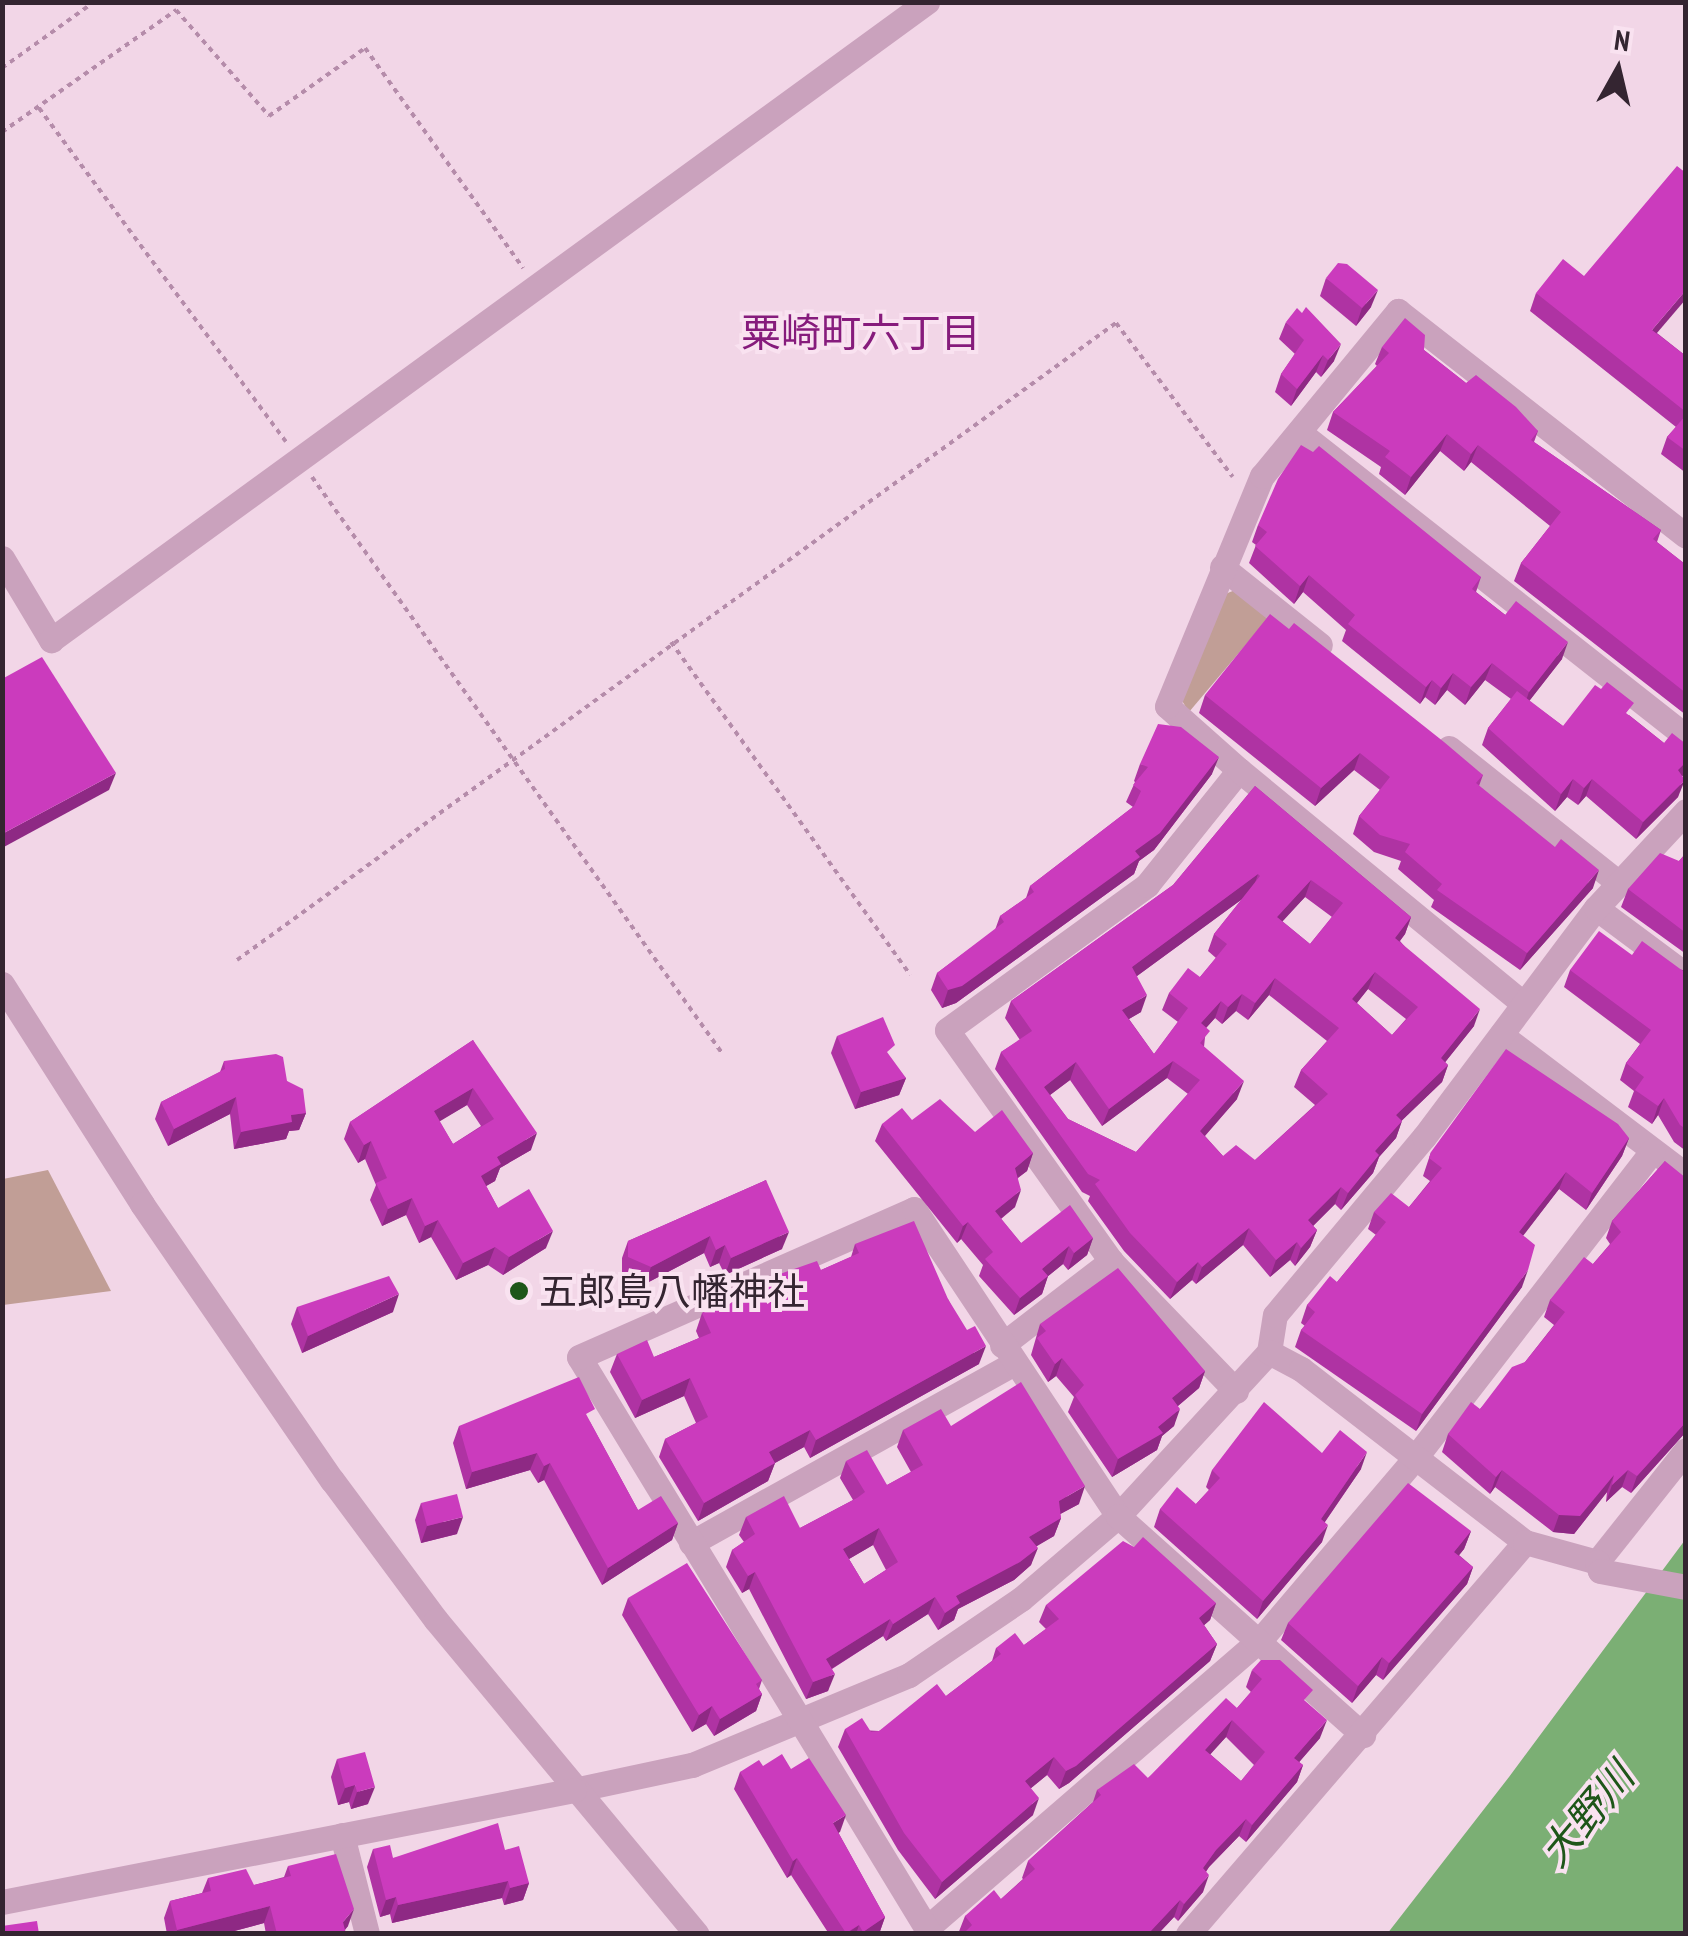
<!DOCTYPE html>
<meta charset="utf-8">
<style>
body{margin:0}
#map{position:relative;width:1688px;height:1936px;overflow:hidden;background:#f2d6e7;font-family:"PT Sans Narrow","Noto Sans JP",sans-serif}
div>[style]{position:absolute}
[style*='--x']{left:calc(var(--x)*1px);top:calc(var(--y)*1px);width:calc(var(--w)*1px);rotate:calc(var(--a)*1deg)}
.green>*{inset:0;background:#c19e96}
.water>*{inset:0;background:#7baf74}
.path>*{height:4px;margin-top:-2px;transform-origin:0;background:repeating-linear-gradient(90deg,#b58caa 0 5px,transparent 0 10px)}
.minor>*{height:25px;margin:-12.5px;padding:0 12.5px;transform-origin:12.5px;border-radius:12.5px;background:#caa2bd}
.tertiary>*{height:25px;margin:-12.5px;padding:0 12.5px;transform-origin:12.5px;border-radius:12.5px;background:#caa2bd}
.wall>*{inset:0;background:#af33a3}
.shaded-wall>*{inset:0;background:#8e2984}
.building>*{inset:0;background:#cb3bbd}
.dots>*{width:28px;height:28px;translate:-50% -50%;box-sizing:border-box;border:5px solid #f9e2f0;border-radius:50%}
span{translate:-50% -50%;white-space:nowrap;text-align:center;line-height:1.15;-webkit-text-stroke:8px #f9e2f0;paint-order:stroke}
.poi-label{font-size:38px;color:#342531}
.left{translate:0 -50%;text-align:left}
.neighbourhood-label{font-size:40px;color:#861b7c}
.water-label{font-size:40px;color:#1e5619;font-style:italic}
.frame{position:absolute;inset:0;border:5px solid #342531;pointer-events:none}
.north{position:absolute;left:1568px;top:20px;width:100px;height:100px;-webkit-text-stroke:8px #f9e2f0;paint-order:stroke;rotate:8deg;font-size:28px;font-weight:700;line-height:40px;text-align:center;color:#342531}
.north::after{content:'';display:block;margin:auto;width:35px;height:45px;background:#342531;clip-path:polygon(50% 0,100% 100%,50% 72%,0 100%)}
</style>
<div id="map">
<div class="green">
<i style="clip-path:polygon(1235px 590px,1270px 616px,1189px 712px,1179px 696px,1223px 595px)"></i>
<i style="clip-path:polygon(48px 1170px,111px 1291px,3px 1305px,3px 1179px)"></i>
</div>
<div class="water">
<i style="clip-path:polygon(1685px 1540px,1685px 1933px,1387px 1934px,1509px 1777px)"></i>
</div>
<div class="path">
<i style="--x:2;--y:68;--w:113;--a:-35.7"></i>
<i style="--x:39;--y:108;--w:415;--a:53.5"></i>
<i style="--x:2;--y:132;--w:213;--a:-35"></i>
<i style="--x:176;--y:10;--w:141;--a:48.7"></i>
<i style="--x:269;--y:116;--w:118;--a:-35.3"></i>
<i style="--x:365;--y:48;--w:271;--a:54.3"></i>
<i style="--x:312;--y:477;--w:707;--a:54.56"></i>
<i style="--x:671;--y:642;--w:410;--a:54.3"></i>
<i style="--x:237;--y:960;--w:1086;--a:-35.93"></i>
<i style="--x:1116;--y:323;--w:193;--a:52.8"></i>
</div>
<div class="minor">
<i style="--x:1299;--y:432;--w:492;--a:38.2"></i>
<i style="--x:2;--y:558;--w:96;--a:59.1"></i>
<i style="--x:51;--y:640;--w:1084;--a:-36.07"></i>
<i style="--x:1222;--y:567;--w:125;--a:38.5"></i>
<i style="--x:1449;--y:748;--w:217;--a:38.5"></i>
<i style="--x:1239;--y:770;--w:96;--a:-138.4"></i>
<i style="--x:1167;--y:706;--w:249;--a:-67.6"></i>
<i style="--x:1262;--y:476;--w:214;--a:-50.5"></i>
<i style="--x:1398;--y:311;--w:365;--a:38"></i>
<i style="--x:1596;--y:908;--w:112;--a:36.7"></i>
<i style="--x:1501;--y:1035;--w:232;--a:37.1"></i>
<i style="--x:1002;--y:1345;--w:138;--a:-37.6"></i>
<i style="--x:1236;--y:1391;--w:180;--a:-133.9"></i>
<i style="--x:1111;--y:1261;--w:283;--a:-125.4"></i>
<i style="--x:947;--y:1030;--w:247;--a:-35.9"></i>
<i style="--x:1147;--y:885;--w:147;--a:-51.3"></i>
<i style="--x:1239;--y:770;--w:364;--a:39.4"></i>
<i style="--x:691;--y:1543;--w:370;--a:-29.1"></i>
<i style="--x:1597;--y:1562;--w:143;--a:-51.5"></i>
<i style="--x:574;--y:1790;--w:121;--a:-12"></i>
<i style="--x:692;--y:1765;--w:235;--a:-22.5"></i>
<i style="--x:909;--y:1675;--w:135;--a:-34.2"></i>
<i style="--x:1021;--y:1599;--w:128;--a:-40.6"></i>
<i style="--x:1118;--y:1516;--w:223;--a:-47.4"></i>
<i style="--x:1269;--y:1352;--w:37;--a:-81"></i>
<i style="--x:1275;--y:1315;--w:232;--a:-50.1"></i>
<i style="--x:1424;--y:1137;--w:286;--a:-53.1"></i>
<i style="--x:1596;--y:908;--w:132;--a:-47.1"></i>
<i style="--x:342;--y:1835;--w:102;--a:75.8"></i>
<i style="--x:927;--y:1928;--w:442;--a:-40.9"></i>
<i style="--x:1261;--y:1639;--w:238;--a:-49.6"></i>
<i style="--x:1415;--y:1458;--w:388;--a:-52.3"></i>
<i style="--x:930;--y:1934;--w:675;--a:-121.31"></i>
<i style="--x:579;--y:1357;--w:366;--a:-23.8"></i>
<i style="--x:914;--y:1209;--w:369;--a:56.4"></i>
<i style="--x:1118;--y:1516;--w:329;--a:41.8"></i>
<i style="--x:1188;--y:1934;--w:517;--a:-49.31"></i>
</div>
<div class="tertiary">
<i style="--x:2;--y:984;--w:261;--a:57.5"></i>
<i style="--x:142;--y:1204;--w:335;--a:55.5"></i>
<i style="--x:332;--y:1480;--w:174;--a:53.4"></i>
<i style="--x:436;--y:1620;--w:408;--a:50.3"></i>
<i style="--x:1269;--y:1352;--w:36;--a:28"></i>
<i style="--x:1301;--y:1369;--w:283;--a:37.7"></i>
<i style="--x:1525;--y:1542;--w:75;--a:15.5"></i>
<i style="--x:1597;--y:1562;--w:9;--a:72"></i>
<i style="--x:1600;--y:1571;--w:87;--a:10.5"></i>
<i style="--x:2;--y:1902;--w:583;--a:-11.08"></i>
</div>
<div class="wall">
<i style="clip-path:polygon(1326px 278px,1371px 307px,1356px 326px,1320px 296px)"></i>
<i style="clip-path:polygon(1536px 293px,1657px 333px,1686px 356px,1686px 473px,1661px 454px,1667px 437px,1676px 427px,1530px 311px)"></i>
<i style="clip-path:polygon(1286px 322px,1334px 361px,1321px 377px,1316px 372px,1291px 406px,1275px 392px,1281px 374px,1295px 354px,1279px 339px)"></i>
<i style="clip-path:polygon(1382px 347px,1424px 350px,1466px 383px,1538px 431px,1534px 442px,1661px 530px,1657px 542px,1685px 564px,1686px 563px,1686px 715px,1514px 581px,1521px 563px,1550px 526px,1471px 462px,1464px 471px,1440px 451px,1405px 495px,1379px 474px,1381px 467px,1327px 430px,1333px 412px,1377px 366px,1375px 364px)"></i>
<i style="clip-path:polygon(1258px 525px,1481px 577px,1476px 592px,1562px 659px,1529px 701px,1563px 726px,1629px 715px,1664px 743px,1686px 744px,1686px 772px,1682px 776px,1678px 797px,1636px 839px,1586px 796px,1578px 805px,1567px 797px,1555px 811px,1482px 745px,1488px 728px,1511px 699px,1485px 680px,1465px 705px,1447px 690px,1435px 705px,1425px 697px,1420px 704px,1342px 641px,1346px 630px,1303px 592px,1294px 604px,1249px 563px,1256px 545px,1252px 542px)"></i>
<i style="clip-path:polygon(1205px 695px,1483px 775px,1479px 786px,1593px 888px,1520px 970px,1431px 907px,1434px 900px,1398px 869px,1401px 861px,1374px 852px,1353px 834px,1359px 816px,1380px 790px,1354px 770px,1315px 806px,1199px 713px)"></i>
<i style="clip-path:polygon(1140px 764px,1212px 774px,1154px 850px,1139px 861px,1134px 874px,956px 1003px,942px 1008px,931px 990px,937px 973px,995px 930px,1000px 916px,1026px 898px,1030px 886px,1133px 807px,1126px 802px,1135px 782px,1134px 781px)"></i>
<i style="clip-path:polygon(evenodd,1255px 786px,1411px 917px,1405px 934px,1400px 941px,1474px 1026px,1445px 1062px,1448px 1065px,1442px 1082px,1402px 1120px,1396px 1138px,1379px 1157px,1373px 1173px,1341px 1210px,1335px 1204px,1313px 1226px,1317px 1230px,1310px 1247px,1295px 1266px,1290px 1260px,1270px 1277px,1243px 1245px,1196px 1284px,1192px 1280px,1170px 1299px,1124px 1251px,1088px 1201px,1090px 1196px,1082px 1192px,995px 1069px,1001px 1052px,1020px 1040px,1005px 1018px,1011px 1001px,1173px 885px,1255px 786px,1305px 897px,1332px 917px,1310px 944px,1282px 921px,1305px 897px,1255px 786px,1242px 899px,1214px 934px,1208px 951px,1216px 958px,1200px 977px,1169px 993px,1162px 1010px,1178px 1022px,1154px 1054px,1129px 1019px,1141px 1012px,1137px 976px,1242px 899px,1255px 786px,1368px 989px,1406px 1019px,1392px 1035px,1357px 1003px,1368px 989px,1255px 786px,1269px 995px,1327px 1041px,1301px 1070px,1294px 1087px,1315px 1105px,1255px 1160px,1223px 1156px,1205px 1136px,1237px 1099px,1204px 1047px,1206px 1028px,1215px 1018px,1222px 1024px,1236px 1011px,1248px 1020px,1269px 995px,1255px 786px,1167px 1078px,1188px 1094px,1136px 1152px,1068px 1119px,1050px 1095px,1070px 1080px,1102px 1126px,1167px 1078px)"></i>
<i style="clip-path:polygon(1686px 853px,1686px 954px,1621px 907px,1628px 889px,1679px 861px)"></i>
<i style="clip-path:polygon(1632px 955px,1686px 971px,1686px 1151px,1674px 1142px,1658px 1115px,1652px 1124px,1628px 1107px,1634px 1091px,1620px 1080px,1626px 1063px,1640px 1044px,1564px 987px,1570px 970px)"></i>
<i style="clip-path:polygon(837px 1036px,906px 1078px,899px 1095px,855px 1109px,831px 1053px)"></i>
<i style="clip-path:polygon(evenodd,473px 1040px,531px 1150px,500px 1168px,495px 1181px,486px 1186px,498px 1208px,546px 1248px,503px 1275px,488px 1265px,456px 1280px,431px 1237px,419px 1243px,406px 1215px,382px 1226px,370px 1200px,376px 1185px,365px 1159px,358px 1163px,344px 1139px,350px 1122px,473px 1040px,467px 1105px,481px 1126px,453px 1144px,439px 1121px,467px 1105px)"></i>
<i style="clip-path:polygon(224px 1061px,287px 1081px,306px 1113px,299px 1130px,289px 1131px,286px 1139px,234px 1149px,230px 1114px,168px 1146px,155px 1119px,161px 1102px,220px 1072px)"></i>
<i style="clip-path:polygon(912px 1120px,975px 1132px,1033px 1153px,1027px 1171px,1018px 1178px,1015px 1207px,1001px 1219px,1021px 1243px,1093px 1238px,1087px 1255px,1068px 1270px,1063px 1264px,1048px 1276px,1042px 1294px,1014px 1315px,979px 1276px,983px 1265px,961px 1239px,957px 1243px,875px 1141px,882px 1124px)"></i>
<i style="clip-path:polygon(1629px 1138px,1622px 1156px,1586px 1210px,1559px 1189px,1523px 1235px,1522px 1287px,1416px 1431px,1295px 1347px,1301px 1330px,1305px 1326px,1301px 1323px,1307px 1305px,1337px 1282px,1376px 1235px,1368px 1229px,1374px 1212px,1409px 1207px,1430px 1181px,1423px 1176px,1431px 1152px)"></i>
<i style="clip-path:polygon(1665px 1161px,1686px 1432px,1631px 1493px,1622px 1487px,1606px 1502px,1607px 1492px,1574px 1534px,1553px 1532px,1495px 1487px,1490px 1494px,1442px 1452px,1448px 1434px,1480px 1409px,1525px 1362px,1554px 1325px,1544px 1317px,1550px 1300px,1593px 1264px,1610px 1244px,1606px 1238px,1612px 1221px)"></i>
<i style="clip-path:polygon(766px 1180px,782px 1249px,725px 1275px,719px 1263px,710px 1267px,704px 1253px,645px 1284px,622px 1274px,622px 1258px,628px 1241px)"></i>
<i style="clip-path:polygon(855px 1244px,948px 1299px,979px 1364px,810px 1458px,804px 1447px,775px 1463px,768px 1481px,698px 1521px,659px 1457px,665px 1439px,696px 1423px,684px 1396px,635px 1418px,610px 1372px,617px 1354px,654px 1357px,699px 1338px,696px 1331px,702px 1313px,751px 1291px,754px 1283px,821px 1270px,851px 1257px)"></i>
<i style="clip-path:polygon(297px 1307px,393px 1312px,302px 1353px,291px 1324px)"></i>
<i style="clip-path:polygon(1040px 1324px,1205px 1371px,1199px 1388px,1178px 1406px,1174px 1426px,1162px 1436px,1157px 1450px,1112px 1477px,1068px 1412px,1074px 1397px,1056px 1376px,1048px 1382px,1031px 1355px)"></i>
<i style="clip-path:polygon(590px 1422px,638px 1510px,678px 1523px,672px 1540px,602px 1585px,544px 1480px,538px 1483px,530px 1470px,466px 1489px,453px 1443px,459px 1426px)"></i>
<i style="clip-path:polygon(evenodd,951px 1426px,1079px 1504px,1060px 1514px,1061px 1518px,1054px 1536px,1036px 1546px,1031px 1565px,1014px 1580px,958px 1609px,954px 1620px,938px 1630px,928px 1614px,886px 1641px,883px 1636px,832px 1669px,828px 1691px,806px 1699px,749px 1589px,742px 1593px,726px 1567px,732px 1550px,744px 1542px,739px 1535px,746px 1517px,800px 1528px,853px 1500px,840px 1478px,846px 1461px,887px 1485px,911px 1472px,897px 1447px,903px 1430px,951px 1426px,873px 1545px,886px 1570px,864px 1584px,849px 1559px,873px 1545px)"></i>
<i style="clip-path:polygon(1322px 1453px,1361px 1469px,1325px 1522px,1322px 1542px,1257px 1619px,1154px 1527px,1160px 1509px,1196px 1504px,1209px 1490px,1206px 1487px,1212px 1470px)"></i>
<i style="clip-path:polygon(421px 1503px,457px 1534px,421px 1543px,415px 1520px)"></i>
<i style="clip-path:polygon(1471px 1531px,1464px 1549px,1459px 1555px,1473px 1567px,1467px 1584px,1383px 1680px,1376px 1675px,1352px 1703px,1281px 1640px,1288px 1623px)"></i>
<i style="clip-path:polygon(628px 1598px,762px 1680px,759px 1689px,762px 1694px,756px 1711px,714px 1736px,706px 1724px,692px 1732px,622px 1615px)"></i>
<i style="clip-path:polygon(1216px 1603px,1210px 1620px,1204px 1625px,1217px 1644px,1210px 1661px,1069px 1783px,1059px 1789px,1047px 1775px,1031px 1788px,1033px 1815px,935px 1899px,898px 1850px,838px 1747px,845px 1729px,879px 1731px,946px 1696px,992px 1661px,996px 1648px,1024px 1645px,1046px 1629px,1039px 1622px,1046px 1605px)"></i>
<i style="clip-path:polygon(evenodd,1252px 1670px,1308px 1704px,1320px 1738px,1299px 1762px,1303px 1765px,1297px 1782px,1246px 1842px,1239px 1836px,1209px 1867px,1206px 1872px,1203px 1892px,1178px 1921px,1174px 1917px,1158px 1934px,958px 1934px,965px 1916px,1001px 1899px,1023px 1879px,1022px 1878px,1028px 1861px,1093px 1802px,1097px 1790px,1148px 1778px,1237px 1708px,1251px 1692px,1246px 1687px,1252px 1670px,1226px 1737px,1254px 1765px,1241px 1781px,1210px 1754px,1226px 1737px)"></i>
<i style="clip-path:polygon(337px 1759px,368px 1804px,351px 1809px,349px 1802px,338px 1805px,331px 1777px)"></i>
<i style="clip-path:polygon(763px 1766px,791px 1769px,840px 1832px,838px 1832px,885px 1917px,879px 1934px,829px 1934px,791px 1875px,787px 1878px,734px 1789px,740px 1772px)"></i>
<i style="clip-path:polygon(373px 1849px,393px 1858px,505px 1850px,529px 1883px,523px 1900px,504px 1905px,502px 1898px,392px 1923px,390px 1914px,380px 1917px,367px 1867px)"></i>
<i style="clip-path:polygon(288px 1866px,348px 1926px,345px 1930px,346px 1934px,266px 1934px,264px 1923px,223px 1934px,167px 1934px,164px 1918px,170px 1901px,202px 1893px,208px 1878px,254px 1885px,284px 1877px)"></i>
</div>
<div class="shaded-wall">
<i style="clip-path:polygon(1378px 290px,1371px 307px,1356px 326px,1362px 308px)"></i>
<i style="clip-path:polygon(1686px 290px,1686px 299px,1645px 347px,1652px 330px)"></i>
<i style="clip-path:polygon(1341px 344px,1334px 361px,1321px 377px,1328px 360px)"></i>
<i style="clip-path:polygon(1323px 355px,1316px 372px,1291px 406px,1297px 389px)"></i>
<i style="clip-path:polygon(1447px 434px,1440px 451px,1405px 495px,1411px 477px)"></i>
<i style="clip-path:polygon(1478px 445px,1471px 462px,1464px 471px,1471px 454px)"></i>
<i style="clip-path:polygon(1309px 575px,1303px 592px,1294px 604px,1300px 586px)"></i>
<i style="clip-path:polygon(1568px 642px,1562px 659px,1523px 709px,1529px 692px)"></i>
<i style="clip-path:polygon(1492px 663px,1485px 680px,1465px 705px,1471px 687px)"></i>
<i style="clip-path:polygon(1453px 673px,1447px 690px,1435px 705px,1441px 688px)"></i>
<i style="clip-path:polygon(1432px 680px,1425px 697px,1420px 704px,1426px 687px)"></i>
<i style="clip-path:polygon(1360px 753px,1354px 770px,1315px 806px,1321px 788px)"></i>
<i style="clip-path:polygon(1219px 757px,1212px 774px,1154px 850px,1139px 861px,1134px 874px,956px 1003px,942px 1008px,948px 990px,1135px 851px)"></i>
<i style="clip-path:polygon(1686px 762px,1686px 772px,1672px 788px,1678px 770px)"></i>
<i style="clip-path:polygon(116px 773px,109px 790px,2px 848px,2px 834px)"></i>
<i style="clip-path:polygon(1573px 779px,1567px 797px,1555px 811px,1561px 794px)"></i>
<i style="clip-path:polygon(1592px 779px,1586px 796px,1578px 805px,1584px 788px)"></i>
<i style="clip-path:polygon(1685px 780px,1678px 797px,1636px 839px,1643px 822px)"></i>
<i style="clip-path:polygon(1599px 870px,1593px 888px,1520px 970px,1527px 953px)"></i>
<i style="clip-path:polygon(1258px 874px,1252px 892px,1126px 984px,1132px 967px)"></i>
<i style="clip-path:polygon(1311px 880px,1305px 897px,1271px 934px,1277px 917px)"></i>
<i style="clip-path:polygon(1411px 917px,1405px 934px,1389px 955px,1395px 938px)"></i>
<i style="clip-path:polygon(1375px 972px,1368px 989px,1346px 1016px,1352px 999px)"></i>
<i style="clip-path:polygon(1275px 978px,1269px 995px,1248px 1020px,1255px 1003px)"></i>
<i style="clip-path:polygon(1242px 994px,1236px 1011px,1222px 1024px,1228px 1007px)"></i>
<i style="clip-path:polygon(1147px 995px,1141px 1012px,1115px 1027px,1122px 1010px)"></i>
<i style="clip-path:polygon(1221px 1001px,1215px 1018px,1195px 1040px,1201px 1023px)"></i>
<i style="clip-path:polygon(1480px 1009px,1474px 1026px,1435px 1075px,1441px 1058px)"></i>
<i style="clip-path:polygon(1173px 1061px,1167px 1078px,1102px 1126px,1109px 1109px)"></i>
<i style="clip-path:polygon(1076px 1062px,1070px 1080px,1038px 1104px,1044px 1087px)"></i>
<i style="clip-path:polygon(1448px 1065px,1442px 1082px,1390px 1132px,1396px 1115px)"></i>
<i style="clip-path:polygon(906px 1078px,899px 1095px,855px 1109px,861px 1092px)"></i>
<i style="clip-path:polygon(1244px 1081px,1237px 1099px,1194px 1148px,1200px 1131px)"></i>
<i style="clip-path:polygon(473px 1088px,467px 1105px,427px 1129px,434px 1111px)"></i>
<i style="clip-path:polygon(236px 1097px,230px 1114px,168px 1146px,174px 1129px)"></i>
<i style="clip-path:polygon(1664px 1098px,1658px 1115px,1652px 1124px,1658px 1106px)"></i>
<i style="clip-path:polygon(306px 1113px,299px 1130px,289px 1131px,286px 1139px,234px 1149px,241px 1132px,291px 1115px)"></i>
<i style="clip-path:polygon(1402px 1121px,1396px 1138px,1379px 1157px,1373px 1173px,1341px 1210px,1348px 1193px,1375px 1151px)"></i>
<i style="clip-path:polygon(537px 1133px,531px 1150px,500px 1168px,495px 1181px,474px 1193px,481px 1176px,497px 1157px)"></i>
<i style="clip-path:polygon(1629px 1138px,1622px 1156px,1586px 1210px,1592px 1193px)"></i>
<i style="clip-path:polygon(371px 1141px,365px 1159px,358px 1163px,364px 1145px)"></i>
<i style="clip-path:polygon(1033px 1153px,1027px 1171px,1008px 1185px,1015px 1168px)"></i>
<i style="clip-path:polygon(1566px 1172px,1559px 1189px,1513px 1249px,1519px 1232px)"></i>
<i style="clip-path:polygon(1341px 1187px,1335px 1204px,1301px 1238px,1308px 1220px)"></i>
<i style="clip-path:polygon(1021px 1190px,1015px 1207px,988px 1229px,995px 1211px)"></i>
<i style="clip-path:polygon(412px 1198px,406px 1215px,382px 1226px,388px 1209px)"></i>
<i style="clip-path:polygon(438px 1220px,431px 1237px,419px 1243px,425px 1226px)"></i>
<i style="clip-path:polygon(968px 1222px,961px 1239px,957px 1243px,963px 1226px)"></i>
<i style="clip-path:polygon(1249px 1228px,1243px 1245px,1196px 1284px,1202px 1267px)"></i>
<i style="clip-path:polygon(1317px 1230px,1310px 1247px,1295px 1266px,1301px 1248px)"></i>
<i style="clip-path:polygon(553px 1231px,546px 1248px,503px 1275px,509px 1257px)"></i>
<i style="clip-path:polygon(789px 1232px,782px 1249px,725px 1275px,731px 1258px)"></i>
<i style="clip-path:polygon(710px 1236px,704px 1253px,645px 1284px,651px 1267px)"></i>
<i style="clip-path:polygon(1093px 1238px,1087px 1255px,1068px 1270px,1074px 1253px)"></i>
<i style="clip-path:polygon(1297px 1242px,1290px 1260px,1270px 1277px,1276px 1260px)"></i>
<i style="clip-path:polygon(725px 1245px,719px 1263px,710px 1267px,716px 1250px)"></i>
<i style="clip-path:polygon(1069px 1246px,1063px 1264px,1036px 1286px,1042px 1269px)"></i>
<i style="clip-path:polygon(495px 1247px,488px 1265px,456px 1280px,463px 1263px)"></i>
<i style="clip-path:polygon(1198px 1262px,1192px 1280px,1170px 1299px,1177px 1282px)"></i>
<i style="clip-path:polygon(1528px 1270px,1522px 1287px,1416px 1431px,1422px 1414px)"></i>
<i style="clip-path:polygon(1048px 1276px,1042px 1294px,1014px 1315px,1020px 1298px)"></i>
<i style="clip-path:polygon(399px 1294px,393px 1312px,302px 1353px,308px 1336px)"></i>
<i style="clip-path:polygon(986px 1346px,979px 1364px,810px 1458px,816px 1440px)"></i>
<i style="clip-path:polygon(1062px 1358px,1056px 1376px,1048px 1382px,1055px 1364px)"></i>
<i style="clip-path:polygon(1205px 1371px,1199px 1388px,1166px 1416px,1172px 1398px)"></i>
<i style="clip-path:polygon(690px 1378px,684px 1396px,635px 1418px,642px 1400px)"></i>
<i style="clip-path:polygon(1180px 1409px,1174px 1426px,1162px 1436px,1157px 1450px,1112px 1477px,1118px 1459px)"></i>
<i style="clip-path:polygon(1686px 1422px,1686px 1432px,1684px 1434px,1631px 1493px,1637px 1476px)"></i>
<i style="clip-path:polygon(810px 1430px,804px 1447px,762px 1470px,769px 1452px)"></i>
<i style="clip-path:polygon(1367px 1452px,1361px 1469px,1315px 1536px,1321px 1519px)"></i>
<i style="clip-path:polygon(537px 1453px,530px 1470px,466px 1489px,472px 1472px)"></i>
<i style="clip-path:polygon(550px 1463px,544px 1480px,538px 1483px,544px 1466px)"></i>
<i style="clip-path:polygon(775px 1463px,768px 1481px,698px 1521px,704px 1503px)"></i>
<i style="clip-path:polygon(1502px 1470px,1495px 1487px,1490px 1494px,1496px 1477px)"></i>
<i style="clip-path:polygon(1628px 1470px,1622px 1487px,1606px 1502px,1612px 1485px)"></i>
<i style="clip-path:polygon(1614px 1475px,1607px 1492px,1574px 1534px,1553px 1532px,1559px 1515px)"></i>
<i style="clip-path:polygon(1085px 1486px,1079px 1504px,1053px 1518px,1059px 1501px)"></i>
<i style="clip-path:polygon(463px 1517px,457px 1534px,421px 1543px,427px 1526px)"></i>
<i style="clip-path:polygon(1061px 1518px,1054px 1536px,1022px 1555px,1029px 1537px)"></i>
<i style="clip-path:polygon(678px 1523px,672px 1540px,602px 1585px,608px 1568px)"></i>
<i style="clip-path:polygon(1328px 1525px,1322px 1542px,1257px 1619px,1263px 1601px)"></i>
<i style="clip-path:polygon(879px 1528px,873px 1545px,837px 1566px,843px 1549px)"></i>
<i style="clip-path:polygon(1471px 1531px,1464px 1549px,1448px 1569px,1454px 1552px)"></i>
<i style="clip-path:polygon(1038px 1548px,1031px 1565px,1014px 1580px,958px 1609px,954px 1620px,938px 1630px,945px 1613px,956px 1596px)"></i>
<i style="clip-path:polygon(1473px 1567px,1467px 1584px,1383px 1680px,1389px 1663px)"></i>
<i style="clip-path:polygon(755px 1572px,749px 1589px,742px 1593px,748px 1576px)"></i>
<i style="clip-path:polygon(935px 1597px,928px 1614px,886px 1641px,893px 1624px)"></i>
<i style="clip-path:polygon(1216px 1603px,1210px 1620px,1193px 1635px,1199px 1618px)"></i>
<i style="clip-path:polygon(890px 1619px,883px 1636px,820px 1676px,826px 1659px)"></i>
<i style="clip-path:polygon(1217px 1644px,1210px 1661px,1069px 1783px,1059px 1789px,1066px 1771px)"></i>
<i style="clip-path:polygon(1382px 1657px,1376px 1675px,1352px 1703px,1358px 1686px)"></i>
<i style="clip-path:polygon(835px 1674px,828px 1691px,806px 1699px,813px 1682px)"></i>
<i style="clip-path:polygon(762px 1694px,756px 1711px,714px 1736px,720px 1719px)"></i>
<i style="clip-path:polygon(712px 1706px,706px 1724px,692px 1732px,699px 1715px)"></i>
<i style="clip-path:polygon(1232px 1720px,1226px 1737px,1199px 1767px,1205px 1750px)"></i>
<i style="clip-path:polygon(1327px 1720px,1320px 1738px,1288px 1775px,1294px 1758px)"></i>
<i style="clip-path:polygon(1054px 1757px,1047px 1775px,1019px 1798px,1025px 1781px)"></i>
<i style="clip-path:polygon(1303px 1765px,1297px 1782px,1246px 1842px,1252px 1825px)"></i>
<i style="clip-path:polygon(355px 1785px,349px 1802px,338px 1805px,345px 1788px)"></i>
<i style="clip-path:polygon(375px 1787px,368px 1804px,351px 1809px,357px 1792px)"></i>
<i style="clip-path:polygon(1039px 1798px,1033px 1815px,935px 1899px,942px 1882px)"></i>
<i style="clip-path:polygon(846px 1815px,840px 1832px,827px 1840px,833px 1823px)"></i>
<i style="clip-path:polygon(1246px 1819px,1239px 1836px,1209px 1867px,1196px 1885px,1203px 1868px,1216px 1850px)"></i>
<i style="clip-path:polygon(797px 1858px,791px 1875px,787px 1878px,793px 1861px)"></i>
<i style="clip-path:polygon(1209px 1875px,1203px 1892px,1178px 1921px,1184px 1904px)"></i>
<i style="clip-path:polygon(508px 1881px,502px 1898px,392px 1923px,398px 1905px)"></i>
<i style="clip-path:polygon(529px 1883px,523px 1900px,504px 1905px,510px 1888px)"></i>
<i style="clip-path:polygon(396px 1897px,390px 1914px,380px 1917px,386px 1900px)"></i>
<i style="clip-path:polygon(1180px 1900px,1174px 1917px,1158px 1934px,1148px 1934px)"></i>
<i style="clip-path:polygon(270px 1906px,264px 1923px,223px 1934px,176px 1934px,177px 1930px)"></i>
<i style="clip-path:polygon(354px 1909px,348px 1926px,341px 1934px,343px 1922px)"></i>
<i style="clip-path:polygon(885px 1917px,879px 1934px,863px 1934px,863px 1932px)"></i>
<i style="clip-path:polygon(859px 1925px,856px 1934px,846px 1934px)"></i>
</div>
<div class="building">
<i style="clip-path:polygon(1677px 166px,1686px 173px,1686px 290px,1652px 330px,1686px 356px,1686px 412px,1536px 293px,1563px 259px,1584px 276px)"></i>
<i style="clip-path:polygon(1338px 263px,1347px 264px,1378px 290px,1362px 308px,1326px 278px)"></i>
<i style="clip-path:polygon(1306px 307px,1341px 344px,1328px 360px,1323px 355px,1297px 389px,1281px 374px,1304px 340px,1286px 322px,1297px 308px,1302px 313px)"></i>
<i style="clip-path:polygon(1405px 318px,1425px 335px,1424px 350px,1466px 383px,1476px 375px,1516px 407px,1538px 431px,1531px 440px,1661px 530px,1653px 539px,1685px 564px,1686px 563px,1686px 693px,1521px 563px,1561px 512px,1513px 473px,1478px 445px,1471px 454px,1447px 434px,1411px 477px,1385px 457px,1390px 451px,1333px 412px,1389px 353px,1382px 347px)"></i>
<i style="clip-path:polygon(1686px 415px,1686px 451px,1667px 437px)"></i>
<i style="clip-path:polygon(1301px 445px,1313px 452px,1319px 446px,1481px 577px,1472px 589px,1505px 615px,1516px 601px,1568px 642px,1529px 692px,1492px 663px,1471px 687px,1453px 673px,1441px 688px,1432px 680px,1426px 687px,1348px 624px,1355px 615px,1309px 575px,1300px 586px,1255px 546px,1267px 532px,1258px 525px,1278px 479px)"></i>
<i style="clip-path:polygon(1270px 614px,1289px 629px,1294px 623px,1444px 742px,1483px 775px,1476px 783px,1555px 847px,1561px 839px,1599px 870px,1527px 953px,1437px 890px,1442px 884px,1405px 852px,1410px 844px,1380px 835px,1359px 816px,1390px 777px,1360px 753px,1321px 788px,1205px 695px)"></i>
<i style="clip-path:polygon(42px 657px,116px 773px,2px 834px,2px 679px)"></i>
<i style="clip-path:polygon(1607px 682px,1634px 703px,1626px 713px,1664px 743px,1672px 733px,1686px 744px,1686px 762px,1678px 770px,1685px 780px,1643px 822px,1592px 779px,1584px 788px,1573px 779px,1561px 794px,1488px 728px,1517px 691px,1563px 726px,1595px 685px,1601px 689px)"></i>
<i style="clip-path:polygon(1158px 724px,1181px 727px,1219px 757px,1160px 833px,1135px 851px,1140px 857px,962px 986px,948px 990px,937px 973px,1004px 922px,1000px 916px,1034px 892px,1030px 886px,1134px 806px,1141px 791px,1133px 785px,1148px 767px,1140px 764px)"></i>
<i style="clip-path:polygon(evenodd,1255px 786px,1411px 917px,1395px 938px,1480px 1009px,1441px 1058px,1448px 1065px,1396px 1115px,1402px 1121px,1375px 1151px,1379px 1155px,1348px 1193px,1341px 1187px,1308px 1220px,1317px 1230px,1301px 1248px,1297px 1242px,1276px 1260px,1249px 1228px,1202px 1267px,1198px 1262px,1177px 1282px,1130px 1233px,1095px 1184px,1100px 1180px,1088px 1174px,1001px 1052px,1032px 1031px,1011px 1001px,1173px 885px,1255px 786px,1258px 874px,1260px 876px,1214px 934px,1227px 944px,1200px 977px,1188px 968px,1169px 993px,1188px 1008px,1154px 1054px,1122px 1010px,1147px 995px,1132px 967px,1258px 874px,1255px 786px,1311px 880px,1343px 903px,1310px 944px,1277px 917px,1311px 880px,1255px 786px,1375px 972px,1418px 1007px,1392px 1035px,1352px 999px,1375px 972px,1255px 786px,1275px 978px,1339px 1028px,1301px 1070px,1328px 1094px,1255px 1160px,1236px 1145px,1223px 1156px,1200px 1131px,1244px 1081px,1200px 1043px,1210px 1031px,1201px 1023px,1221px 1001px,1228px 1007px,1242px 994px,1255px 1003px,1275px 978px,1255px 786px,1173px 1061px,1200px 1080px,1136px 1152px,1068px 1119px,1044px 1087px,1076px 1062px,1109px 1109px,1173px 1061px)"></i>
<i style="clip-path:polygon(1660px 853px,1679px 861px,1686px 853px,1686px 933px,1628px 889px)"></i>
<i style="clip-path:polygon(1599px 931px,1632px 955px,1642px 941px,1683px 971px,1686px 971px,1686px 1129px,1680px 1125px,1664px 1098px,1658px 1106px,1635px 1090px,1644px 1077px,1626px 1063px,1651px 1030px,1570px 970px)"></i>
<i style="clip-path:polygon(883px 1017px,895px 1045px,887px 1052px,906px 1078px,861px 1092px,837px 1036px)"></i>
<i style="clip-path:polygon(evenodd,473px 1040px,537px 1133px,497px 1157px,501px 1164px,481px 1176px,498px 1208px,529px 1189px,553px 1231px,509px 1257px,495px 1247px,463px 1263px,438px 1220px,425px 1226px,412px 1198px,388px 1209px,376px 1183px,387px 1178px,371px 1141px,364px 1145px,350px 1122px,473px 1040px,473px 1088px,494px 1119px,453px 1144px,434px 1111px,473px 1088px)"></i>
<i style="clip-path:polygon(1506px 1049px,1618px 1124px,1629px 1138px,1592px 1193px,1566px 1172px,1519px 1232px,1535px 1245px,1528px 1270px,1422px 1414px,1301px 1330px,1315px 1312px,1307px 1305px,1330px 1276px,1337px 1282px,1386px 1222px,1374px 1212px,1391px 1193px,1409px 1207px,1442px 1168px,1429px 1158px,1431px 1152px)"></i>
<i style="clip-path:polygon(276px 1054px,283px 1057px,287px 1081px,303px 1089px,306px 1113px,291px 1115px,292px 1122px,241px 1132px,236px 1097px,174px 1129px,161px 1102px,225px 1069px,224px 1061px)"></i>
<i style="clip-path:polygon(940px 1099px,975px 1132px,1002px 1110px,1033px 1153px,1015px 1168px,1021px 1190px,995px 1211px,1021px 1243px,1070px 1205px,1093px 1238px,1074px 1253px,1069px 1246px,1042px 1269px,1048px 1276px,1020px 1298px,985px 1259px,993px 1252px,968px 1222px,963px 1226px,882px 1124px,902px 1108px,912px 1120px)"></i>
<i style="clip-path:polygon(1665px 1161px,1686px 1178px,1686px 1422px,1637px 1476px,1628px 1470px,1612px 1485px,1614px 1475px,1580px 1516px,1559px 1515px,1502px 1470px,1496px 1477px,1448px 1434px,1471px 1402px,1480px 1409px,1512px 1367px,1525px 1362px,1565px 1312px,1550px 1300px,1584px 1257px,1593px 1264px,1621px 1232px,1612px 1221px)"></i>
<i style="clip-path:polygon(766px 1180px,789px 1232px,731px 1258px,725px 1245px,716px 1250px,710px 1236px,651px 1267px,628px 1257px,628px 1241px)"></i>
<i style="clip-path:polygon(914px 1221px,948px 1299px,967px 1330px,975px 1326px,986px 1346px,816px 1440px,810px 1430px,769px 1452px,775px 1463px,704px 1503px,665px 1439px,708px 1417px,690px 1378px,642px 1400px,617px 1354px,647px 1340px,654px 1357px,711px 1333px,702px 1313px,756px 1289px,754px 1283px,817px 1261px,821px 1270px,859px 1253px,855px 1244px)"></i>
<i style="clip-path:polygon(1118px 1268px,1205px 1371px,1172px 1398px,1180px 1409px,1158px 1427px,1163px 1433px,1118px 1459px,1075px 1395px,1084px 1385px,1062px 1358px,1055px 1364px,1037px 1338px,1046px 1331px,1040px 1324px)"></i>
<i style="clip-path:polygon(389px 1276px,399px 1294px,308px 1336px,297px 1307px)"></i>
<i style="clip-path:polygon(579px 1377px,595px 1409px,586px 1414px,638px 1510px,661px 1496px,678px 1523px,608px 1568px,550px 1463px,544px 1466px,537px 1453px,472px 1472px,459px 1426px)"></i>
<i style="clip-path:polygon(evenodd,1021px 1382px,1085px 1486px,1059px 1501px,1061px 1518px,1029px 1537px,1038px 1548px,1020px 1562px,956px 1596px,960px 1603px,945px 1613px,935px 1597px,893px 1624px,890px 1619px,826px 1659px,835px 1674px,813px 1682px,755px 1572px,748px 1576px,732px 1550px,755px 1534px,746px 1517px,784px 1496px,800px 1528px,857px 1498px,865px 1492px,846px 1461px,867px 1450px,887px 1485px,923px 1465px,903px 1430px,941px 1409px,951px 1426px,1021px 1382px,879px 1528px,898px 1562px,864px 1584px,843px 1549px,879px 1528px)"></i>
<i style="clip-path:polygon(1264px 1402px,1322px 1453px,1340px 1430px,1367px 1452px,1321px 1519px,1328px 1525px,1263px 1601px,1160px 1509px,1177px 1487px,1196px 1504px,1220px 1478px,1212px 1470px)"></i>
<i style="clip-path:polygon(1408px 1483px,1471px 1531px,1454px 1552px,1473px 1567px,1389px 1663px,1382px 1657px,1358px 1686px,1288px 1623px)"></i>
<i style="clip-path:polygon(457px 1494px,463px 1517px,427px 1526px,421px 1503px)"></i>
<i style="clip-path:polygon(1143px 1537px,1216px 1603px,1199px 1618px,1217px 1644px,1076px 1766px,1066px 1771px,1054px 1757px,1025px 1781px,1039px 1798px,942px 1882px,904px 1833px,845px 1729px,862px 1718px,871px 1732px,879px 1731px,937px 1684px,946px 1696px,1001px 1654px,996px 1648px,1015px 1633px,1024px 1645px,1059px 1619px,1046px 1605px,1123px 1541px,1134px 1547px)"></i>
<i style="clip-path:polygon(687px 1563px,762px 1680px,756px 1684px,762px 1694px,720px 1719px,712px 1706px,699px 1715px,628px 1598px)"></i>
<i style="clip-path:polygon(evenodd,1261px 1660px,1280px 1660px,1313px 1690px,1304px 1700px,1327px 1720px,1294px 1758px,1303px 1765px,1252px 1825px,1246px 1819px,1216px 1850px,1203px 1868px,1209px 1875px,1184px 1904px,1180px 1900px,1148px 1934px,963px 1934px,972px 1925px,965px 1916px,994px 1890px,1001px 1899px,1035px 1869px,1028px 1861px,1101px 1795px,1097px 1790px,1134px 1764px,1148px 1778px,1226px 1698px,1237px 1708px,1262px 1679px,1252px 1670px,1261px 1660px,1232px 1720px,1265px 1752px,1241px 1781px,1205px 1750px,1232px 1720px)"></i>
<i style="clip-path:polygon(365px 1752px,375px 1787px,357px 1792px,355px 1785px,345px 1788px,337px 1759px)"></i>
<i style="clip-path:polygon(782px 1754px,791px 1769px,809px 1758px,846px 1815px,833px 1823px,885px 1917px,863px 1932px,859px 1925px,846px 1933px,797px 1858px,793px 1861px,740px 1772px,759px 1760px,763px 1766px)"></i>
<i style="clip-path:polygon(498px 1823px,505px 1850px,519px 1846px,529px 1883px,510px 1888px,508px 1881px,398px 1905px,396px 1897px,386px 1900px,373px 1849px,390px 1845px,393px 1858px)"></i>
<i style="clip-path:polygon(336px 1854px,354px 1909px,343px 1922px,346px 1934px,277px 1934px,270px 1906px,177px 1930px,170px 1901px,211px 1891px,208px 1878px,246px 1869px,254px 1885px,291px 1876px,288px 1866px)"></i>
<i style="clip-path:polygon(37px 1921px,39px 1934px,2px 1934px,2px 1926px)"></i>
</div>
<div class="dots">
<i style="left:519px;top:1291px;background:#1e5619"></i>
</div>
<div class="poi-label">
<span class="left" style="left:539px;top:1291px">五郎島八幡神社</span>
</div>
<div class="neighbourhood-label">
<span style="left:861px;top:332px">粟崎町六丁目</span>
</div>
<div class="water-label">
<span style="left:1586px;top:1814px;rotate:-50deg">大野川</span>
</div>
<div class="frame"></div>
<div class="north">N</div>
</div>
